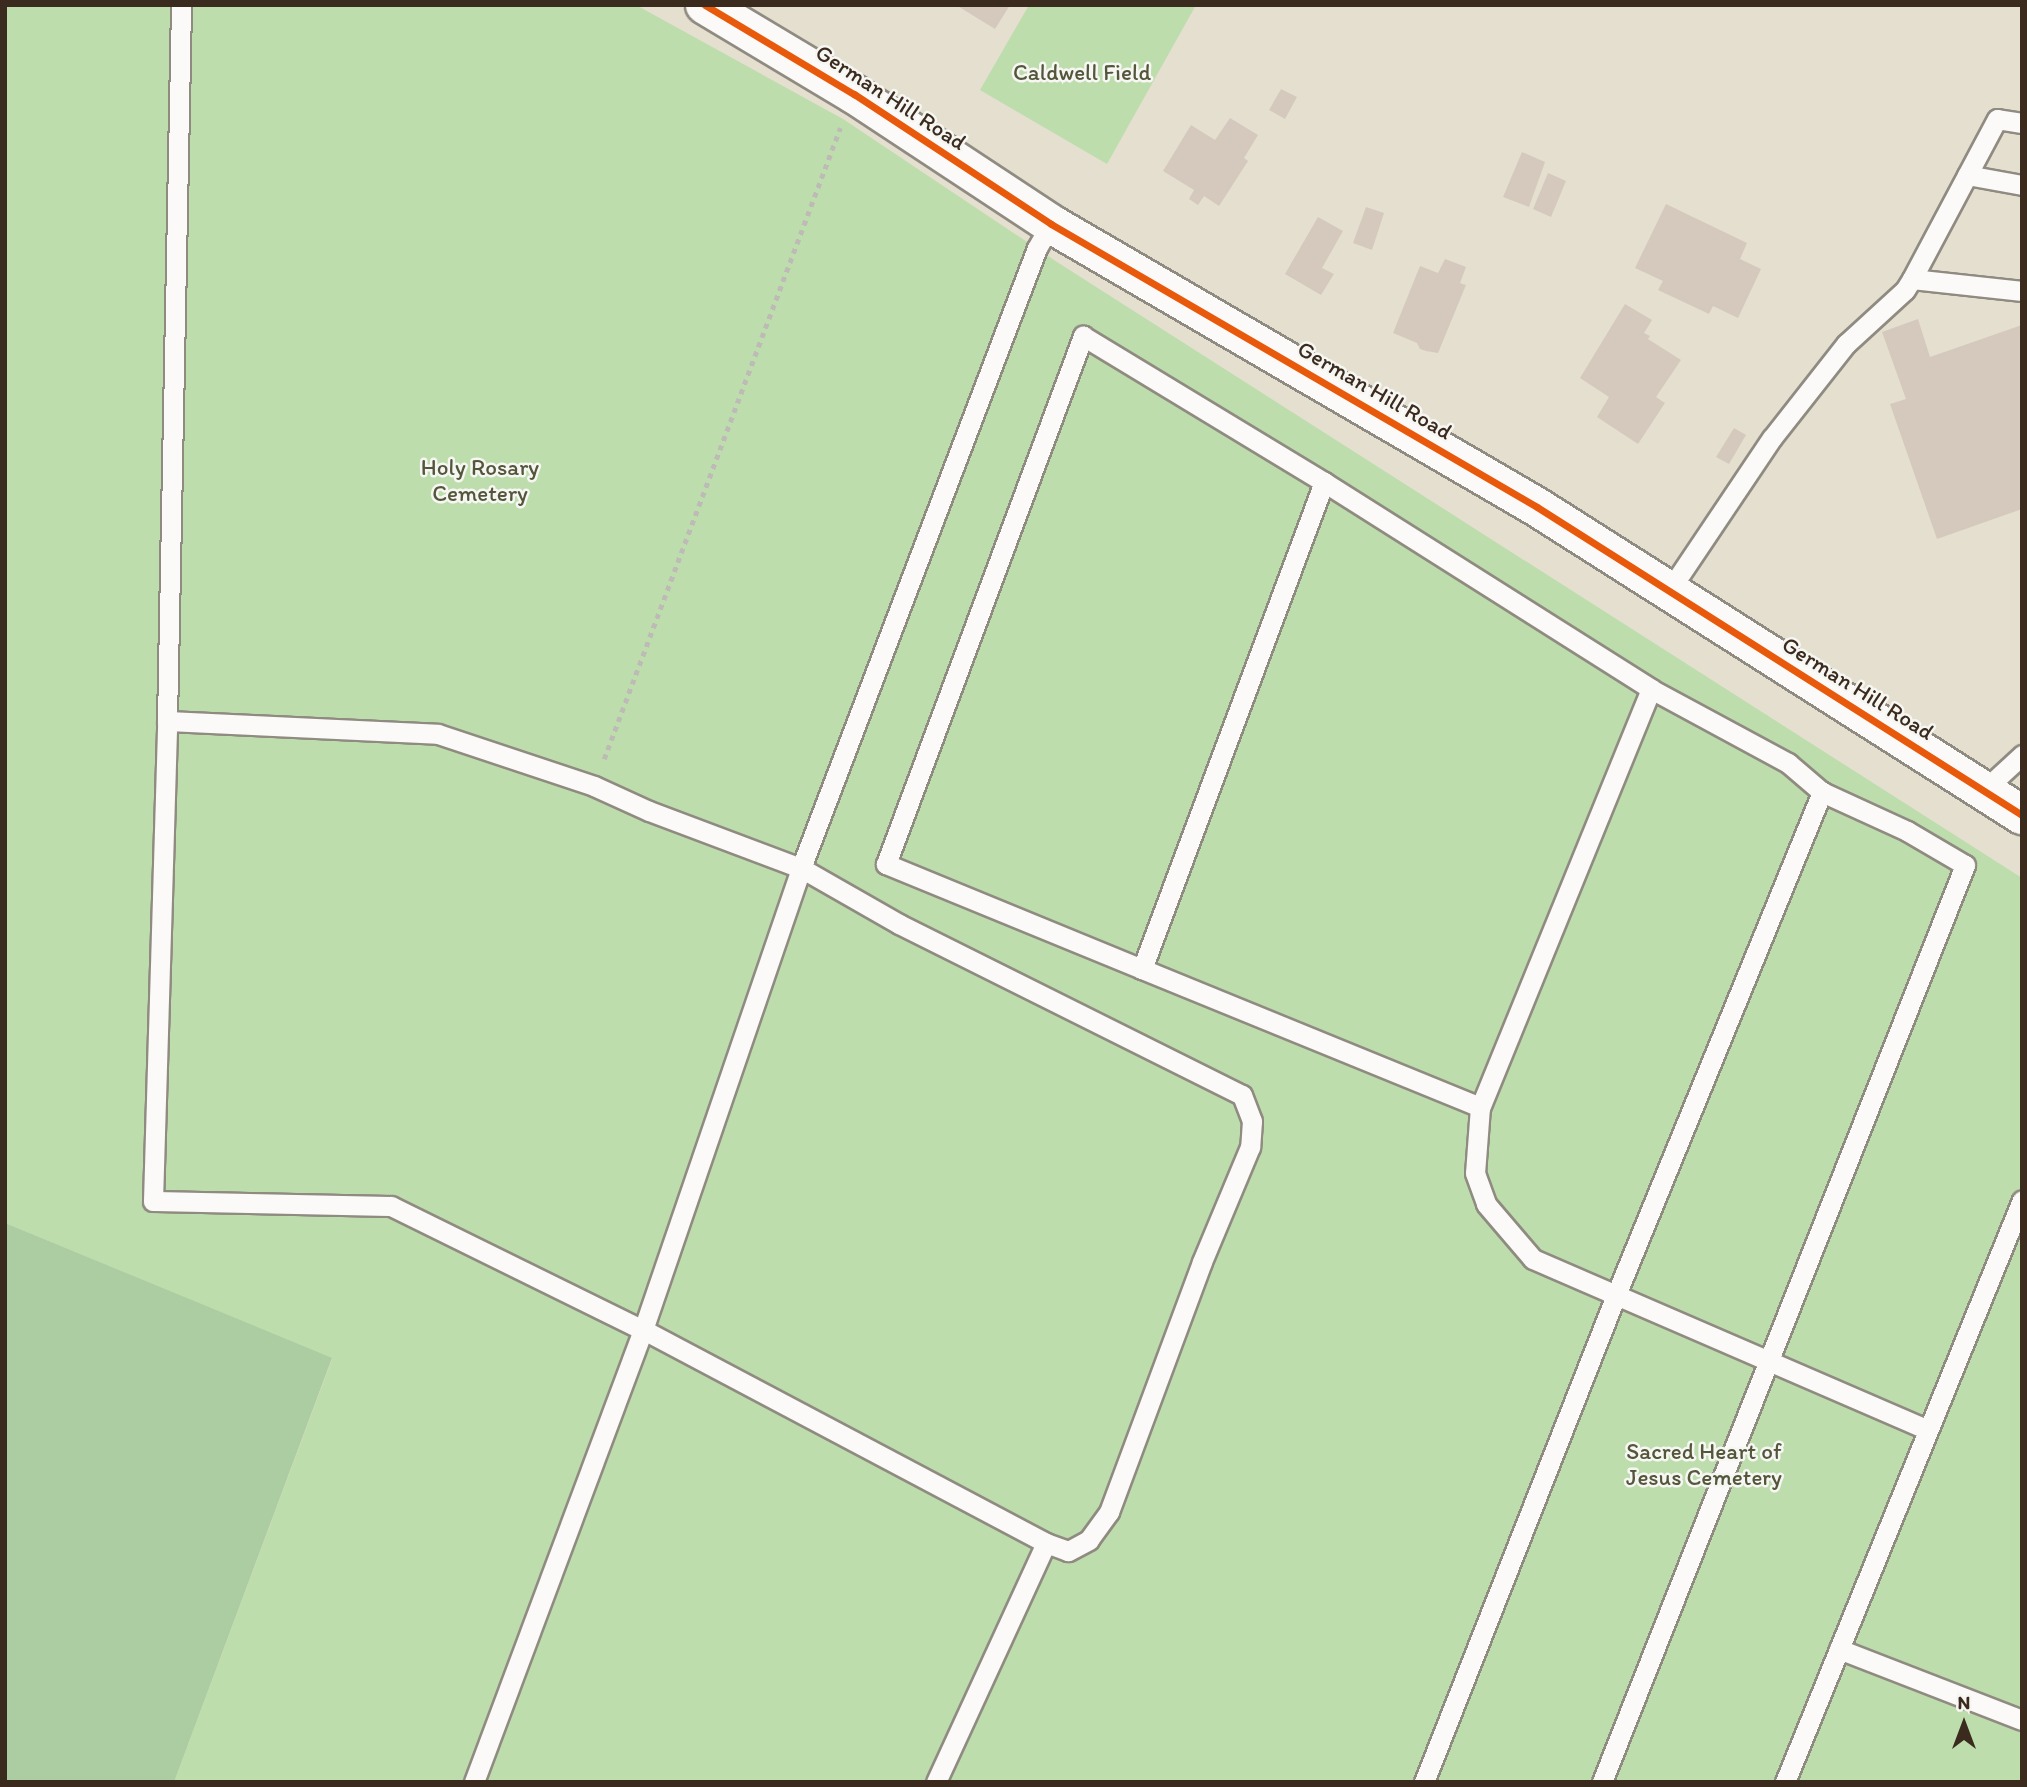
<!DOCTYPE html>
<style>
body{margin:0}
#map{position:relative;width:2027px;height:1787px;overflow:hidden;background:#e4dfcf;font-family:Itim,sans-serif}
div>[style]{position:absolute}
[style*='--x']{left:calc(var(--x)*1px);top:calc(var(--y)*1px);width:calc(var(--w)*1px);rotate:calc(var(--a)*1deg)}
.green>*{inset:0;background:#bdddad}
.forest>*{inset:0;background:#accca1}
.building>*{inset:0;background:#d5c9be}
.path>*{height:4.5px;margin-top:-2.25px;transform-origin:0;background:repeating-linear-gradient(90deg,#bebbb7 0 5px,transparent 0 10px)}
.roads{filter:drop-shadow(2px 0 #908b81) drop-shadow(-2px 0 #908b81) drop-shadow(0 2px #908b81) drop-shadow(0 -2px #908b81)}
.service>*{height:19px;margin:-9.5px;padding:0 9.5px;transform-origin:9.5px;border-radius:9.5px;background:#fbfaf8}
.tertiary>*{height:38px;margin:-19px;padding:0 19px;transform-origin:19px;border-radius:19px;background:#fbfaf8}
.cycleway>*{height:7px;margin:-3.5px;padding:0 3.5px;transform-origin:3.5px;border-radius:3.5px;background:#e8590c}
span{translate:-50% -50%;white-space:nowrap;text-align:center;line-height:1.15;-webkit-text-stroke:5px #f6f6f2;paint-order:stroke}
.park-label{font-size:23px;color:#54563b}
.street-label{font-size:23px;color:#3b2a1e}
.frame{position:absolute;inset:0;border:7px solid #3b2a1e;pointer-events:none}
.north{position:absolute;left:1929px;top:1689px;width:70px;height:70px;-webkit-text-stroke:5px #f6f6f2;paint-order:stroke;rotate:0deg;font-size:19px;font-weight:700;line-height:28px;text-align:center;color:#3b2a1e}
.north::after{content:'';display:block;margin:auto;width:24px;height:32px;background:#3b2a1e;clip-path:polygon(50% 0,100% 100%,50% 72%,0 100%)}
</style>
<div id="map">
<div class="green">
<i style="clip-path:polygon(5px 5px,636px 5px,843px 119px,1057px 262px,2022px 878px,2022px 1782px,174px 1782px,332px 1359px,5px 1223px)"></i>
<i style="clip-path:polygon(1029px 5px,1196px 5px,1107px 164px,980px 90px)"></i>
</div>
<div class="forest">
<i style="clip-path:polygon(5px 1223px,332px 1358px,174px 1782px,5px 1782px)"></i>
</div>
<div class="building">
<i style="clip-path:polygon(956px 5px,1010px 5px,995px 29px)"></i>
<i style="clip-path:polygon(1281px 89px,1297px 97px,1285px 119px,1269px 110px)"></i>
<i style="clip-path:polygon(1230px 118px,1258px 135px,1244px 158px,1248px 161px,1219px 206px,1204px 196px,1198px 205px,1189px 199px,1194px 190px,1163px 171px,1191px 125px,1215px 140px)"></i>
<i style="clip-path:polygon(1522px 152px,1545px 162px,1529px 207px,1503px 197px)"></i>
<i style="clip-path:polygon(1548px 173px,1566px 181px,1551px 217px,1533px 209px)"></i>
<i style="clip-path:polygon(1666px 204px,1747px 243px,1740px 259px,1761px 269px,1738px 318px,1713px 306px,1709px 314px,1658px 290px,1663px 281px,1635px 268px)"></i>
<i style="clip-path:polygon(1366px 207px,1384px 213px,1372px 250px,1353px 243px)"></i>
<i style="clip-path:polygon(1318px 217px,1343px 231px,1322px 268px,1334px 274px,1321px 295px,1285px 274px)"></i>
<i style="clip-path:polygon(1445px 259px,1466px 267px,1460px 283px,1466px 285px,1438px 353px,1426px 351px,1420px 349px,1417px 343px,1393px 333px,1420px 266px,1438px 273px)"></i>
<i style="clip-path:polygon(1625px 304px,1652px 320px,1644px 333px,1650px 336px,1648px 339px,1681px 360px,1656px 397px,1665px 403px,1638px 444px,1597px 417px,1609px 397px,1580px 378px)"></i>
<i style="clip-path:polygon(1918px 319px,1930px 357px,2022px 325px,2022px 509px,1937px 539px,1890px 404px,1906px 399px,1882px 332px)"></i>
<i style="clip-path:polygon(1734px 428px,1746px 435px,1729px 464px,1716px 457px)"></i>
</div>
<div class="path">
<i style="--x:604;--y:759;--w:674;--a:-69.49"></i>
</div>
<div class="roads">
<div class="service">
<i style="--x:2022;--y:123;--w:25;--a:-171"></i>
<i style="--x:1997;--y:119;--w:181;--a:118"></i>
<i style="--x:1912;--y:279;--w:111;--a:6.2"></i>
<i style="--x:1967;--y:175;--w:56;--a:10.3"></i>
<i style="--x:1324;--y:482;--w:520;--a:110.49"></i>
<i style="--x:1142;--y:969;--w:365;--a:22.2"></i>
<i style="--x:1669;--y:591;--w:184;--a:-56.1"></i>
<i style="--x:1772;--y:438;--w:120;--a:-51.8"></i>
<i style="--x:1846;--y:344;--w:80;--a:-42.5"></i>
<i style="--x:1905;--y:290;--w:13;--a:-58"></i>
<i style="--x:1651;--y:689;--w:452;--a:112.2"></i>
<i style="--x:1480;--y:1107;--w:66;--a:94.3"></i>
<i style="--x:1475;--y:1173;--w:33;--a:70"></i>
<i style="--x:1486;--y:1204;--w:72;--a:49.5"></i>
<i style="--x:1533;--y:1259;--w:430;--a:23.4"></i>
<i style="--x:167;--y:721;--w:271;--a:2.7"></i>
<i style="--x:438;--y:734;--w:164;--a:18.4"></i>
<i style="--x:594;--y:786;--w:60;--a:24.4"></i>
<i style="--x:649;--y:811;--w:162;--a:20.6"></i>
<i style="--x:801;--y:868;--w:113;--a:29.7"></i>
<i style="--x:899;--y:924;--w:383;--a:26.5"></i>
<i style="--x:1242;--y:1095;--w:28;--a:69"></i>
<i style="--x:1252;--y:1121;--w:26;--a:94"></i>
<i style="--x:1250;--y:1147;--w:125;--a:112.7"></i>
<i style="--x:1202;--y:1262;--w:267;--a:110.4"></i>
<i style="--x:1109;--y:1512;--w:34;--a:126"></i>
<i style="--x:1089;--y:1540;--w:24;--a:152"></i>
<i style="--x:1068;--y:1551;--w:23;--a:-160"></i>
<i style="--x:1046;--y:1543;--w:456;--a:-152.1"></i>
<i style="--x:643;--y:1330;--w:281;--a:-153.8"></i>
<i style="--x:391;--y:1206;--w:238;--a:-178.8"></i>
<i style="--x:153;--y:1201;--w:480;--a:-88.3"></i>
<i style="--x:167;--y:721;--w:716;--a:-88.88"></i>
<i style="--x:1984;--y:790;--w:52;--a:-42.6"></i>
<i style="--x:1142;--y:969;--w:277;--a:-157.7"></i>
<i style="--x:886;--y:864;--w:564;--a:-69.54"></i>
<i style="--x:1083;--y:336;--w:282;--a:31.2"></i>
<i style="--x:1324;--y:482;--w:387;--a:32.3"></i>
<i style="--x:1651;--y:689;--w:156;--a:28.4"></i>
<i style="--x:1788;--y:763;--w:45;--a:40.5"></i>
<i style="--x:1822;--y:792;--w:94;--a:24.6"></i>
<i style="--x:1907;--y:831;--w:67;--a:30.4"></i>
<i style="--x:1965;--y:865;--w:986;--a:111.6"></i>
<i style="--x:1839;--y:1649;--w:196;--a:21.2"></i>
<i style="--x:474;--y:1782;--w:483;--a:-69.5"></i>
<i style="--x:643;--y:1330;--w:488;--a:-71.1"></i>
<i style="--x:801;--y:868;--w:663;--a:-69.16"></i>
<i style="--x:1037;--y:248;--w:28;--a:-60"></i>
<i style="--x:936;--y:1782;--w:263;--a:-65.3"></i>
<i style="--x:1424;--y:1782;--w:523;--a:-68.48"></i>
<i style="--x:1616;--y:1295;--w:544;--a:-67.73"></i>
<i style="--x:1785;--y:1782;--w:628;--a:-67.84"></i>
</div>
<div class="tertiary">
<i style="--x:705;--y:5;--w:174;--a:30.9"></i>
<i style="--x:854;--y:94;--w:236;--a:33.4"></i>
<i style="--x:1051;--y:224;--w:562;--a:30.21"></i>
<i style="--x:1537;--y:507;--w:575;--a:32.42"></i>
</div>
</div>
<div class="cycleway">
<i style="--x:705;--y:5;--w:174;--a:30.9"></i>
<i style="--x:854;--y:94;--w:236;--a:33.4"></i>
<i style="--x:1051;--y:224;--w:562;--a:30.21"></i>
<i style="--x:1537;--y:507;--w:575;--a:32.42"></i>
</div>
<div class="park-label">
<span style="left:1082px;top:72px">Caldwell Field</span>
<span style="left:480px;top:480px">Holy Rosary<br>Cemetery</span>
<span style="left:1704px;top:1464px">Sacred Heart of<br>Jesus Cemetery</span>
</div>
<div class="street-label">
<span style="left:891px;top:97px;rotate:33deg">German Hill Road</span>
<span style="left:1375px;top:390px;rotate:30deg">German Hill Road</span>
<span style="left:1858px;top:688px;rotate:32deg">German Hill Road</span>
</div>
<div class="frame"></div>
<div class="north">N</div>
</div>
